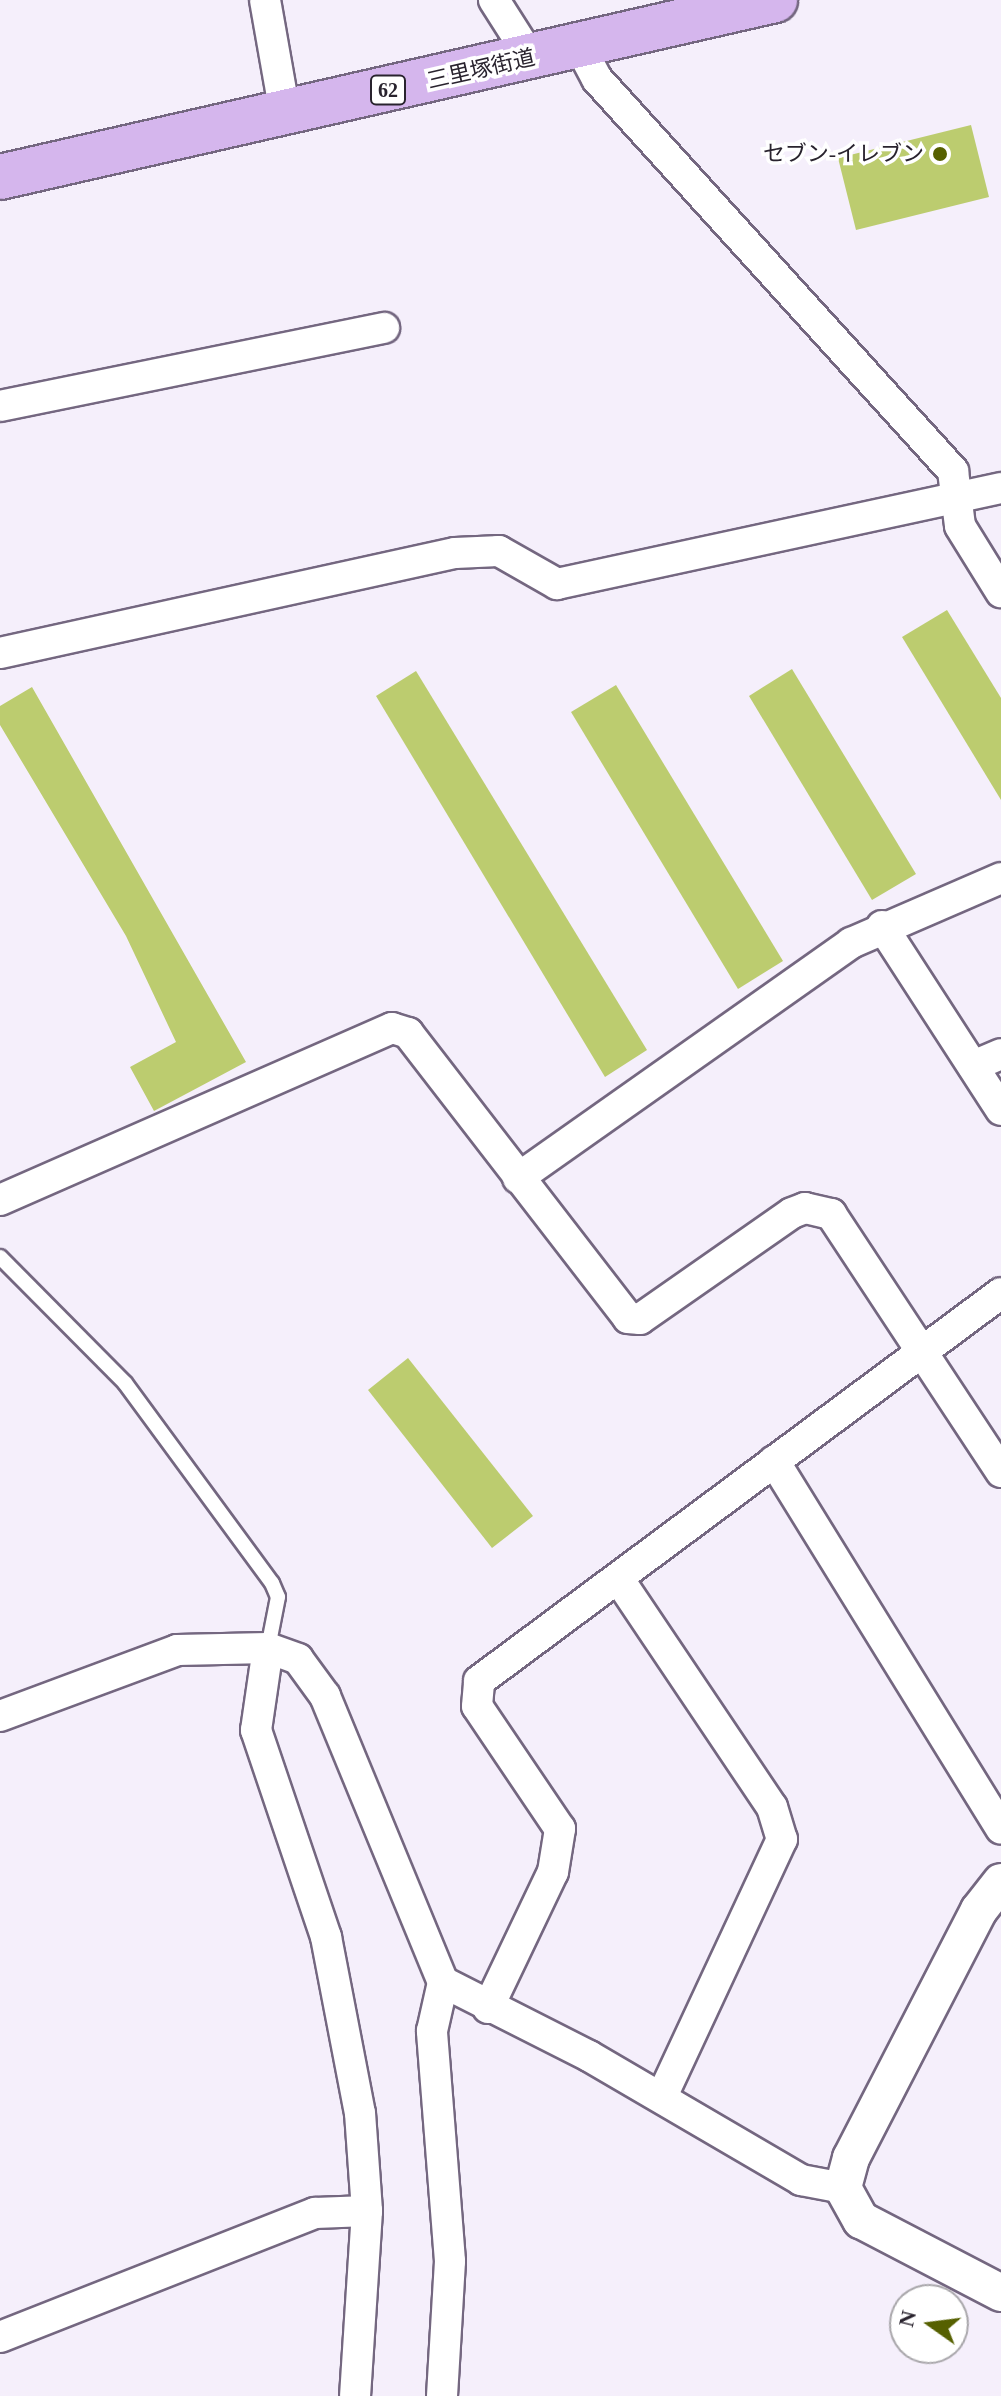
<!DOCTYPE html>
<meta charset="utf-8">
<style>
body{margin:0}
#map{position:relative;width:1001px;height:2396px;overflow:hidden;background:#f5effb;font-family:"Times New Roman","Noto Sans JP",serif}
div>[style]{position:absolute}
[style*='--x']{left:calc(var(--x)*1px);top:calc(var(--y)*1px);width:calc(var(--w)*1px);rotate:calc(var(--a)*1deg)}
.building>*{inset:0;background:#bccc6f}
.roads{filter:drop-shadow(2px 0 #746780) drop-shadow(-2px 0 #746780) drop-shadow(0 2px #746780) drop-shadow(0 -2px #746780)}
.service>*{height:14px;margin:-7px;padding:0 7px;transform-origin:7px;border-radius:7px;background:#fff}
.minor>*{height:30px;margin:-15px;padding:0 15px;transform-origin:15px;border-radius:15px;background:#fff}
.tertiary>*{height:36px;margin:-18px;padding:0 18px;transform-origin:18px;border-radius:18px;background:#fff}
.primary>*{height:44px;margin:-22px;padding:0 22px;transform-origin:22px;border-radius:22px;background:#d5b6ed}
.dots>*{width:22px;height:22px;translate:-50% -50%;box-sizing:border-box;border:4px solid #fff;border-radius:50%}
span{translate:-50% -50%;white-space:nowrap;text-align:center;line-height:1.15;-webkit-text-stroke:7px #fff;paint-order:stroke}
.shield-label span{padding:2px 6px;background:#fff;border:2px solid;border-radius:6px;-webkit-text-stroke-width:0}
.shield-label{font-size:20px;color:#29232e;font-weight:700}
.street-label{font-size:22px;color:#29232e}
.poi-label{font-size:22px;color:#29232e}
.right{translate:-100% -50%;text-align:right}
.north{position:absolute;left:889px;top:2284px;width:80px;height:80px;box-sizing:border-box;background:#fff;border:2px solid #a9a7ab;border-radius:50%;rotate:284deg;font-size:22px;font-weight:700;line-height:32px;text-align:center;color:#29232e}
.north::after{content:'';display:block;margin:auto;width:28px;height:36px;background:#566000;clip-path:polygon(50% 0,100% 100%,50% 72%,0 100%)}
</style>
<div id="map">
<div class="building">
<i style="clip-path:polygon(971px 125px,989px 197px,856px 230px,838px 158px)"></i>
<i style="clip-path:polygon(947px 610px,1001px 698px,1001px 800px,902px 637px)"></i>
<i style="clip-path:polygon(792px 669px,916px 874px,872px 900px,749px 696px)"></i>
<i style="clip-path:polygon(416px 671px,647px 1050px,605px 1077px,376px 696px)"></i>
<i style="clip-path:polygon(616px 685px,783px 961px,738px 989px,571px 712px)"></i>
<i style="clip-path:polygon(32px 687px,246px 1062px,154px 1111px,130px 1067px,176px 1042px,126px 936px,0 725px,0 706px)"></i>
<i style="clip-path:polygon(408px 1358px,533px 1516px,492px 1548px,368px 1390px)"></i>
</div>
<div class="roads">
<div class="service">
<i style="--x:0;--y:1257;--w:177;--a:45.2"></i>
<i style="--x:125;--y:1383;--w:248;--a:53.7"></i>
<i style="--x:272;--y:1583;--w:15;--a:67"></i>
<i style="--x:278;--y:1597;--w:52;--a:101.1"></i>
</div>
<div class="minor">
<i style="--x:265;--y:0;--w:116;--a:80"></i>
<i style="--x:494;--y:0;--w:69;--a:57.5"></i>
<i style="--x:580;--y:47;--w:36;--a:62"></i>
<i style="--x:597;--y:79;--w:530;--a:47.76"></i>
<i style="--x:953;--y:471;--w:55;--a:82.7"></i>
<i style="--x:960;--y:526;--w:78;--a:58.2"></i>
<i style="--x:0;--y:406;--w:392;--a:-11.5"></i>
<i style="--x:0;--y:653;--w:466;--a:-12.4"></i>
<i style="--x:455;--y:553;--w:44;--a:-2.6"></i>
<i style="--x:499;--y:551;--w:67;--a:29.6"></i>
<i style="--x:557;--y:584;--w:454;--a:-12.2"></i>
<i style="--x:882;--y:926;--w:219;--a:57.1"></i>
<i style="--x:973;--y:1066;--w:30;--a:-23"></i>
<i style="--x:518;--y:1178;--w:408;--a:-35.2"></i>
<i style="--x:851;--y:943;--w:163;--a:-23.4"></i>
<i style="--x:0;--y:1200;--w:428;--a:-23.7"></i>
<i style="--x:392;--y:1028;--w:17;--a:17"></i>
<i style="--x:408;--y:1033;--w:360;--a:52.3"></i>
<i style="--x:628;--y:1318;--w:12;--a:5"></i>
<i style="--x:640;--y:1319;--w:185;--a:-34.9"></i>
<i style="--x:792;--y:1213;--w:14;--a:-21"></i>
<i style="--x:805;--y:1208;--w:27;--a:13"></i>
<i style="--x:831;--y:1214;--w:309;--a:56.6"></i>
<i style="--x:774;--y:1461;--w:432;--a:58.3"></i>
<i style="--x:618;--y:1578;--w:276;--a:56.1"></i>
<i style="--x:772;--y:1807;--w:34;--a:73"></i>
<i style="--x:782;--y:1839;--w:284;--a:115"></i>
<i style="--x:268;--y:1648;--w:83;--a:98.3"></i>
<i style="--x:256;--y:1730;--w:219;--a:71.3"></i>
<i style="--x:326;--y:1937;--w:179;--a:79.1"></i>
<i style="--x:360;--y:2113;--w:98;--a:85.9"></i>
<i style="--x:367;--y:2211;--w:185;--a:93.7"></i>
<i style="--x:0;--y:1716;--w:189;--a:-20.4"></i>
<i style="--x:177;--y:1650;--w:91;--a:-1.3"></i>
<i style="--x:268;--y:1648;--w:32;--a:20"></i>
<i style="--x:298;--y:1659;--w:46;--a:53.9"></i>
<i style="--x:325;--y:1696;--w:309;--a:67.6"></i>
<i style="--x:443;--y:1982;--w:164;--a:26.9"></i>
<i style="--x:589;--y:2056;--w:246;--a:30.3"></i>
<i style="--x:801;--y:2180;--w:43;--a:10.8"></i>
<i style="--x:488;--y:2008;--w:151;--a:-64.5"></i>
<i style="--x:553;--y:1872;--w:44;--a:-80.8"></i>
<i style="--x:560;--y:1829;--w:148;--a:-124"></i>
<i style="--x:477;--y:1706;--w:25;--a:-85"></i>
<i style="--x:479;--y:1681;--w:650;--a:-36.62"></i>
<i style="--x:0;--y:2337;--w:339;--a:-21.5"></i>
<i style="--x:315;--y:2213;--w:52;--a:-2.2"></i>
<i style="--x:442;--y:2396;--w:135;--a:-86.6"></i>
<i style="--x:450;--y:2261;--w:231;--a:-94.5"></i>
<i style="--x:432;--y:2031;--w:50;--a:-77.3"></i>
</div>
<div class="tertiary">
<i style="--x:1001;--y:1882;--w:36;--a:128"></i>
<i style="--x:979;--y:1910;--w:279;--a:117.3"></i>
<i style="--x:851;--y:2158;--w:31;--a:105"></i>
<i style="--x:843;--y:2188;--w:37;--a:61"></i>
<i style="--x:861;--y:2220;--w:158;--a:27.5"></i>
</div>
<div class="primary">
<i style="--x:0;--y:177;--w:795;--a:-12.86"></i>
</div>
</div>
<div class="dots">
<i style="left:940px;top:154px;background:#566000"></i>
</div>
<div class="shield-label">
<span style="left:388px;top:90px">62</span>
</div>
<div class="street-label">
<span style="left:481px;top:69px;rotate:-13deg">三里塚街道</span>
</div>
<div class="poi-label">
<span class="right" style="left:924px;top:154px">セブン-イレブン</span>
</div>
<div class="north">N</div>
</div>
